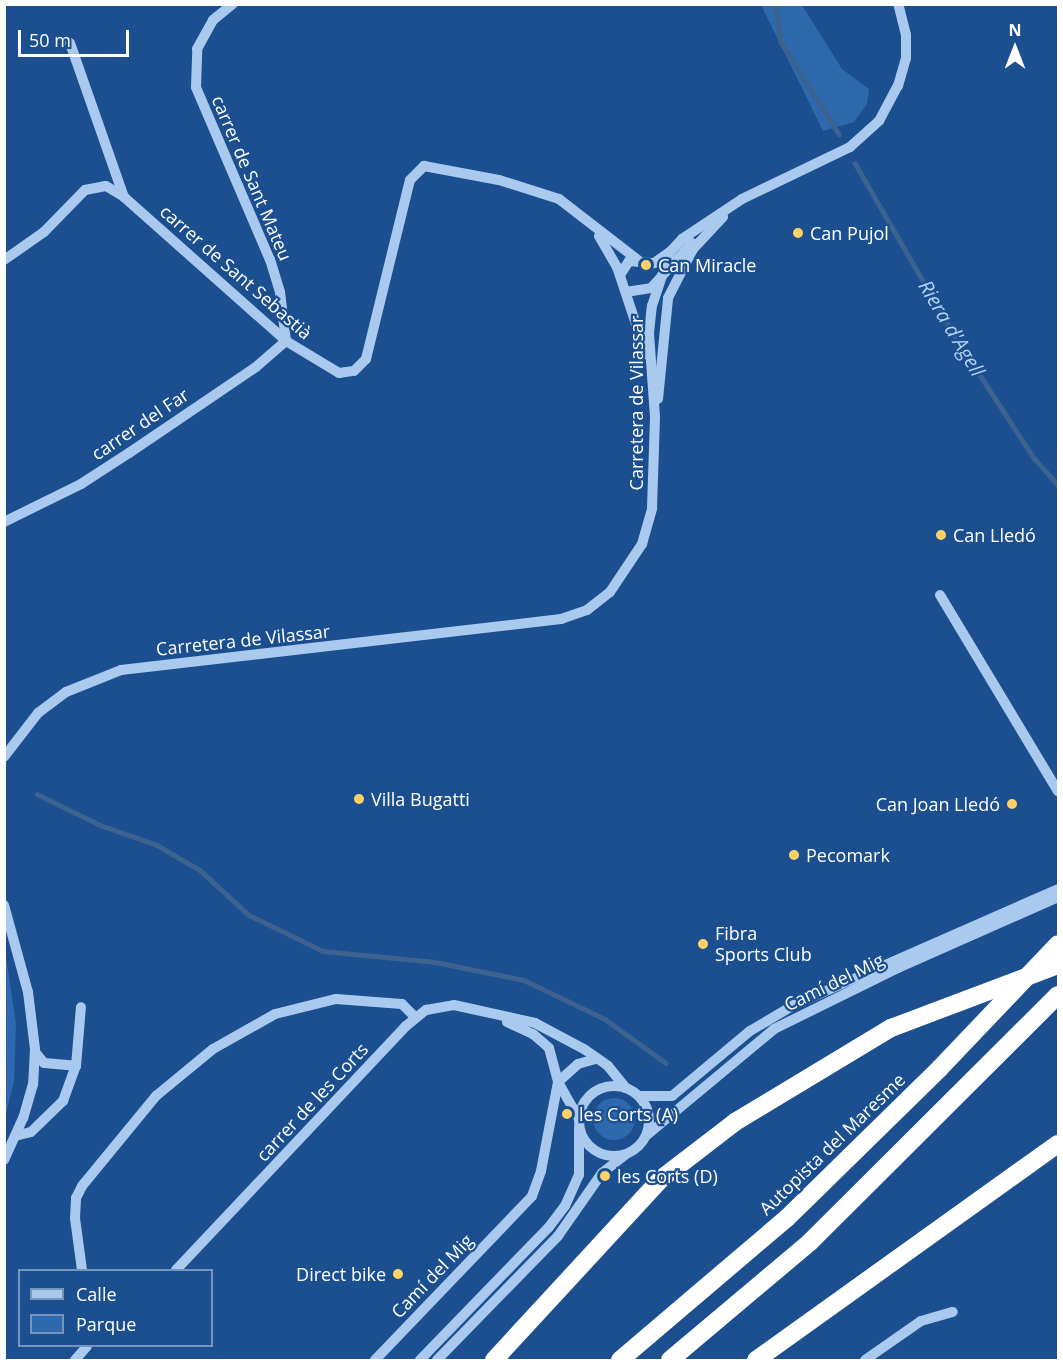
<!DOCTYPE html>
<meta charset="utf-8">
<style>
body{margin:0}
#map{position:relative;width:1063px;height:1365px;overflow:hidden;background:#1b4f8f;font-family:"Open Sans",sans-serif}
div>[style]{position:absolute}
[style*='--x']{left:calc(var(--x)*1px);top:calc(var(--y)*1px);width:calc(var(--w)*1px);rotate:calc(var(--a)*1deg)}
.green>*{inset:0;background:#2e69ad}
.round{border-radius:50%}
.stream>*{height:4.5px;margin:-2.25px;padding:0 2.25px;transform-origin:2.25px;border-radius:2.25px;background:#3c6290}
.minor>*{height:10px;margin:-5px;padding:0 5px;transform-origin:5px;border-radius:5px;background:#a9c9ee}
.minor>.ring{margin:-5px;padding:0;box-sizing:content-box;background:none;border:10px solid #a9c9ee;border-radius:50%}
.highway>*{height:18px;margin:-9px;padding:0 9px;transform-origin:9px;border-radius:9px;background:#fff}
.highway-bridge>*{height:18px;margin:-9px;padding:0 9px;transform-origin:9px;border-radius:9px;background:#fff}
.dots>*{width:16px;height:16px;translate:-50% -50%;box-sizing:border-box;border:3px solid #1b4f8f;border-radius:50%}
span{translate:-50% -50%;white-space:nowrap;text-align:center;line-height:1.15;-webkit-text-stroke:4.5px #1b4f8f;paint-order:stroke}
.street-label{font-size:18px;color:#fff}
.poi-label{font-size:18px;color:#fff}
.left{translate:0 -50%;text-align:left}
.right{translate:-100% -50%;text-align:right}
.water-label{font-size:20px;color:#b5d3f5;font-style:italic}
.frame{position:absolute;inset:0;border:6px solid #fff;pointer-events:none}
.legend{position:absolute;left:18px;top:1269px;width:195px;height:78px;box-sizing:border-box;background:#1b4f8f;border:2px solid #7695bc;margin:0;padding:8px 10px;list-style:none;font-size:18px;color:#fff}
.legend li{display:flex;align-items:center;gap:12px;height:30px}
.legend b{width:30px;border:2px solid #7695bc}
.north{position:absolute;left:985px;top:18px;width:60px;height:60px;-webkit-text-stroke:4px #1b4f8f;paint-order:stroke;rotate:0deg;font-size:16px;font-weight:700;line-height:24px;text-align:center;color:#fff}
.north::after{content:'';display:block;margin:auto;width:21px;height:27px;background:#fff;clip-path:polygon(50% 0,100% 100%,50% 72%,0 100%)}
.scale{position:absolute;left:18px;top:30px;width:111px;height:27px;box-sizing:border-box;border:3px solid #fff;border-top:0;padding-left:8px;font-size:18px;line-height:21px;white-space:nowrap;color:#fff;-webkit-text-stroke:4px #1b4f8f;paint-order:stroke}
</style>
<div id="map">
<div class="green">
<i style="clip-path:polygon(761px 5px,802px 5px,842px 69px,869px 89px,867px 104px,854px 122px,823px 131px)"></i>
<i style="clip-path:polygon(5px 949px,16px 1024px,14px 1082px,5px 1117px)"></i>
<i class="round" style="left:593px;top:1098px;width:42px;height:42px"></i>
</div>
<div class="stream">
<i style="--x:775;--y:4;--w:38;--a:81"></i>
<i style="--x:781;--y:42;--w:109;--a:57.8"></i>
<i style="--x:855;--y:163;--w:202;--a:60"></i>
<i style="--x:956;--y:338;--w:143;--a:57"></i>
<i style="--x:1034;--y:458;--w:36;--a:48"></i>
<i style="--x:37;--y:794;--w:70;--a:26.2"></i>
<i style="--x:100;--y:825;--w:60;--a:19.3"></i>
<i style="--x:157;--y:845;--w:50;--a:30.2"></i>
<i style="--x:200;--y:870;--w:67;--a:42.6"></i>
<i style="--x:249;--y:915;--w:82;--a:25.9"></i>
<i style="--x:323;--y:951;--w:113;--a:5.6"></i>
<i style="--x:435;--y:962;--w:91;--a:11.4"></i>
<i style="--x:524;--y:980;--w:90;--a:25.7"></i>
<i style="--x:605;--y:1019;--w:75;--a:35.8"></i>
</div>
<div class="minor">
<i style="--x:70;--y:43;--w:163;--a:70.7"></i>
<i style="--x:599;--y:236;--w:36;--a:60"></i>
<i style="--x:617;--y:267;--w:92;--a:71.6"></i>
<i style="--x:4;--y:260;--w:49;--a:-35"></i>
<i style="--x:44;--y:232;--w:59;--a:-45.7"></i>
<i style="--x:85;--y:190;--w:21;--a:-11"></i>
<i style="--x:106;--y:186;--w:21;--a:31"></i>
<i style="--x:124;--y:197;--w:217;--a:41.6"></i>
<i style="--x:286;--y:341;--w:62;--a:31.1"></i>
<i style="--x:339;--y:373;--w:15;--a:-8"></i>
<i style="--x:354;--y:371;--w:17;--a:-45"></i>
<i style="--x:366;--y:359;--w:184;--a:-76.2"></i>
<i style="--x:410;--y:180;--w:20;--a:-45"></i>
<i style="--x:424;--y:166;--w:76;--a:10.6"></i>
<i style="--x:499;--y:180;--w:63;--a:17.6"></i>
<i style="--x:559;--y:199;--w:100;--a:37.7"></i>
<i style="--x:620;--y:275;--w:17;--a:-57"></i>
<i style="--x:629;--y:261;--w:25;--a:5"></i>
<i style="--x:654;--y:263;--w:19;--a:-35"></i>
<i style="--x:626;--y:292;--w:25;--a:-9"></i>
<i style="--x:651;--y:288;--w:61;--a:-47.7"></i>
<i style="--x:658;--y:399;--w:101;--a:-84.3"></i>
<i style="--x:668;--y:298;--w:55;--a:-63"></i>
<i style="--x:693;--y:249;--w:44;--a:-46.8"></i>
<i style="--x:4;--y:522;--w:86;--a:-26.3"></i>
<i style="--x:81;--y:484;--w:57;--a:-32.9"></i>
<i style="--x:129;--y:453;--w:153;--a:-34.1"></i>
<i style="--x:256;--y:367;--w:40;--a:-41"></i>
<i style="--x:286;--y:341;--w:49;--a:-97"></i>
<i style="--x:280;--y:292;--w:34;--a:-107"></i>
<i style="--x:270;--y:260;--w:188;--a:-113.2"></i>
<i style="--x:196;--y:87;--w:38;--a:-88"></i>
<i style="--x:197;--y:49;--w:33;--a:-61"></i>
<i style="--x:213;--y:20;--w:26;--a:-39"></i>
<i style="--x:940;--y:595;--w:229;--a:59"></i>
<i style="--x:4;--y:757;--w:56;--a:-52.3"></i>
<i style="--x:38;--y:713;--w:35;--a:-37"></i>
<i style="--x:66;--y:692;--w:59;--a:-21.8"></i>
<i style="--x:121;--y:670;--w:443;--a:-6.6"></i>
<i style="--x:561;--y:619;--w:28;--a:-19"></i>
<i style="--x:587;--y:610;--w:29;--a:-38"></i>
<i style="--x:610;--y:592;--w:58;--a:-56.3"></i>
<i style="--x:642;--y:544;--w:37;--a:-74"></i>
<i style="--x:652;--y:508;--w:91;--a:-88.1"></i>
<i style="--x:655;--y:417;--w:84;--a:-94.1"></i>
<i style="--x:649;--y:333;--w:27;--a:-84"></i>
<i style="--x:652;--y:306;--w:57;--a:-71.6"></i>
<i style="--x:670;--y:252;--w:18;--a:-47"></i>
<i style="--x:682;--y:239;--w:72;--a:-33.7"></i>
<i style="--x:742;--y:199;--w:120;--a:-25.7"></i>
<i style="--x:850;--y:147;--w:39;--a:-42"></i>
<i style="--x:879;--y:121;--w:40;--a:-62"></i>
<i style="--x:898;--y:86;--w:29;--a:-74"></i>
<i style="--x:906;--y:58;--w:23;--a:-90"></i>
<i style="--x:906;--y:35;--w:32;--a:-104"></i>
<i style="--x:4;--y:905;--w:90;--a:74.6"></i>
<i style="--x:28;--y:992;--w:57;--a:83"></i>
<i style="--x:35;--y:1049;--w:35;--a:93"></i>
<i style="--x:33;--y:1084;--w:35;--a:106"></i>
<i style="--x:23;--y:1118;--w:46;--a:114.3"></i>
<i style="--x:507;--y:1022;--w:29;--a:25"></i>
<i style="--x:533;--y:1034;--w:21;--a:41"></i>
<i style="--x:549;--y:1048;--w:35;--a:75"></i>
<i style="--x:558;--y:1082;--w:43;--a:60.4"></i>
<i style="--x:35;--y:1052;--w:14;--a:51"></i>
<i style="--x:44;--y:1063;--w:32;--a:5"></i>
<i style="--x:558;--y:1082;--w:27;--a:-42"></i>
<i style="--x:578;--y:1064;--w:19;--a:-16"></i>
<i class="ring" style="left:579px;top:1086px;width:60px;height:60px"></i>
<i style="--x:640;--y:1096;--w:32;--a:0"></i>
<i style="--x:672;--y:1096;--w:102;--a:-39.8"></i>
<i style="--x:750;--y:1031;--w:51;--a:-30.6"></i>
<i style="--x:794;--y:1005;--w:288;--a:-23.7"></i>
<i style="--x:647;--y:1135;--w:165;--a:-39.8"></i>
<i style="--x:774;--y:1029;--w:138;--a:-26.2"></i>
<i style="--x:898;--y:968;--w:175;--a:-23.9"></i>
<i style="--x:15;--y:1136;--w:16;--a:-14"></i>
<i style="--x:31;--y:1132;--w:45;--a:-44.1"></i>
<i style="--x:63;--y:1101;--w:37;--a:-70"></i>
<i style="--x:76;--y:1066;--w:59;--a:-85.2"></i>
<i style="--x:82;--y:1270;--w:52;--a:-97.7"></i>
<i style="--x:75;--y:1218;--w:20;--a:-87"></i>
<i style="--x:76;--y:1198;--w:13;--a:-63"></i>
<i style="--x:82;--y:1186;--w:117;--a:-50.6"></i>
<i style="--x:156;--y:1096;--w:74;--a:-39.5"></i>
<i style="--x:213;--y:1049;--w:71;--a:-29.4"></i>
<i style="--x:275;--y:1014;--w:63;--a:-13.8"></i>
<i style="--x:336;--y:999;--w:66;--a:4.3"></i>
<i style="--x:402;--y:1004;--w:18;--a:45"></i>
<i style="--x:176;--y:1270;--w:335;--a:-46.7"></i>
<i style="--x:406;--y:1026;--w:26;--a:-39"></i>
<i style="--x:426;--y:1010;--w:28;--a:-10"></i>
<i style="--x:454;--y:1005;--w:83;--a:12.5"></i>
<i style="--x:535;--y:1023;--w:55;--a:28"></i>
<i style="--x:584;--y:1049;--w:29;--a:35"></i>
<i style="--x:608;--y:1066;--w:28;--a:51"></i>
<i style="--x:75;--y:1360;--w:18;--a:-49"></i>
<i style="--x:375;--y:1360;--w:227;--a:-46.2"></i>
<i style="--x:532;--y:1196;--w:27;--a:-70"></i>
<i style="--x:541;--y:1171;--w:91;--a:-79.2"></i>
<i style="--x:420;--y:1360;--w:185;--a:-45.9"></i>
<i style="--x:549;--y:1227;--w:26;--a:-53"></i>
<i style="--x:565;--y:1206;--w:34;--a:-66"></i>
<i style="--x:579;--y:1175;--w:47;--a:-90"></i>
<i style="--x:437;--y:1360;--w:173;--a:-45.7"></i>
<i style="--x:558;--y:1236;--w:77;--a:-55.1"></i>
<i style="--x:602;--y:1173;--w:29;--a:-38"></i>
<i style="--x:865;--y:1360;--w:68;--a:-34.9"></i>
<i style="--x:921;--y:1321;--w:33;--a:-16"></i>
</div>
<div class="highway">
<i style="--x:494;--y:1360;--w:246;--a:-47.3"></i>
<i style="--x:661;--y:1179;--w:93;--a:-37.6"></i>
<i style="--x:735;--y:1122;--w:182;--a:-31.1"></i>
<i style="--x:891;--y:1028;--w:178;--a:-20.7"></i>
<i style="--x:620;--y:1360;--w:219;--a:-40.4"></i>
<i style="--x:787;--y:1218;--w:214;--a:-44.4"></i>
<i style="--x:670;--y:1360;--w:183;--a:-40.1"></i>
<i style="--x:810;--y:1242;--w:350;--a:-44.9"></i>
<i style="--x:756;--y:1360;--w:371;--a:-35.6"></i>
</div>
<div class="highway-bridge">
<i style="--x:940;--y:1068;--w:171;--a:-46.4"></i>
</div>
<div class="dots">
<i style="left:798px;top:233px;background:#ffd166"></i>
<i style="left:646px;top:265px;background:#ffd166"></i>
<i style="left:941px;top:535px;background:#ffd166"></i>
<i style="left:359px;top:799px;background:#ffd166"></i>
<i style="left:1012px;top:804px;background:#ffd166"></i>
<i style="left:794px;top:855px;background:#ffd166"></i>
<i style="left:703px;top:944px;background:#ffd166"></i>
<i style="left:567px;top:1114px;background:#ffd166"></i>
<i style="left:605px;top:1176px;background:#ffd166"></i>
<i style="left:398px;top:1274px;background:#ffd166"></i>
</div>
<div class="street-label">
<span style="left:252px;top:178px;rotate:67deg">carrer de Sant Mateu</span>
<span style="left:236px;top:272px;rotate:41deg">carrer de Sant Sebastià</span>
<span style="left:636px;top:403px;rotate:-90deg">Carretera de Vilassar</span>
<span style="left:140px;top:424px;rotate:-34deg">carrer del Far</span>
<span style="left:243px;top:640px;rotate:-6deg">Carretera de Vilassar</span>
<span style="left:834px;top:982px;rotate:-26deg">Camí del Mig</span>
<span style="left:312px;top:1102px;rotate:-47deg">carrer de les Corts</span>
<span style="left:832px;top:1144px;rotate:-44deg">Autopista del Maresme</span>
<span style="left:432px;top:1276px;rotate:-46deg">Camí del Mig</span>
</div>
<div class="poi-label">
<span class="left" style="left:810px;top:233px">Can Pujol</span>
<span class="left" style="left:658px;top:265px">Can Miracle</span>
<span class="left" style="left:953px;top:535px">Can Lledó</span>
<span class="left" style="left:371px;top:799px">Villa Bugatti</span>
<span class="right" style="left:1000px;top:804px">Can Joan Lledó</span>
<span class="left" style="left:806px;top:855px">Pecomark</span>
<span class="left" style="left:715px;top:944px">Fibra<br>Sports Club</span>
<span class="left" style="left:579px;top:1114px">les Corts (A)</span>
<span class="left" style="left:617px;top:1176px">les Corts (D)</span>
<span class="right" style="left:386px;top:1274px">Direct bike</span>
</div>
<div class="water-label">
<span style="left:952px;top:328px;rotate:59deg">Riera d'Agell</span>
</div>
<div class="frame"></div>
<ul class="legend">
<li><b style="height:8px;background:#a9c9ee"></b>Calle</li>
<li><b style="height:16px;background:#2e69ad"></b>Parque</li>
</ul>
<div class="north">N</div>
<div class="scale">50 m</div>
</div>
